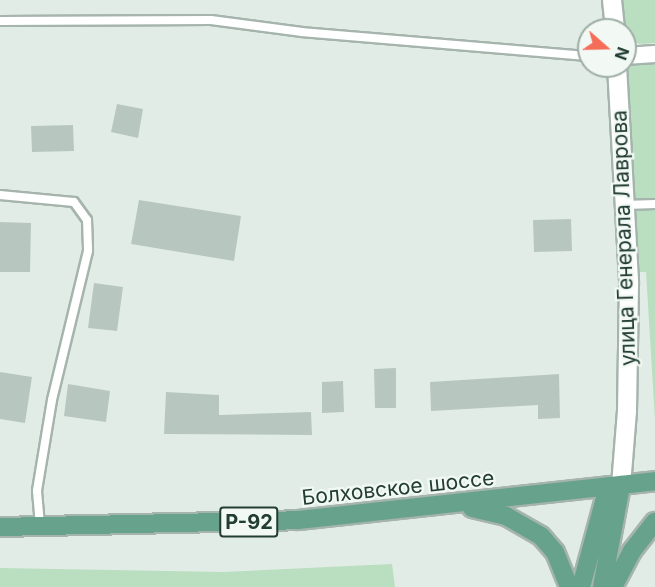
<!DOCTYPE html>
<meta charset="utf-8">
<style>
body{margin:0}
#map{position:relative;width:655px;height:587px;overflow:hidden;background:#e2ece6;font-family:Inter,sans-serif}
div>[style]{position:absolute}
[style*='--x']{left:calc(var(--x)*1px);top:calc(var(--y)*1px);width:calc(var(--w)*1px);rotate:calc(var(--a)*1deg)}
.green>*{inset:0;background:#badec0}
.building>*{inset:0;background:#b7c7bf}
.roads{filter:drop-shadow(2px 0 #a5b4ad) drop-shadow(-2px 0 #a5b4ad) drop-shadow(0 2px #a5b4ad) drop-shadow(0 -2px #a5b4ad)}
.lane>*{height:8px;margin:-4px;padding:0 4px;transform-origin:4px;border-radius:4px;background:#fff}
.street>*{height:16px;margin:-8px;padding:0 8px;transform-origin:8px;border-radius:8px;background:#fff}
.secondary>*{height:18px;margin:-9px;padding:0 9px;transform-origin:9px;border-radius:9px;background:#fff}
.primary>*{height:18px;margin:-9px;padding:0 9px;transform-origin:9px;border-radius:9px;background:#66a28c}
span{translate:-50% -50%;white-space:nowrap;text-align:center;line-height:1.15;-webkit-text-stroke:4.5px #f2f9f5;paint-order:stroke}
.shield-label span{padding:2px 4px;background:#f2f9f5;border:2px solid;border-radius:4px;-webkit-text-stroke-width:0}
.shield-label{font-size:20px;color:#223d33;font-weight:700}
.street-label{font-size:21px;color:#223d33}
.north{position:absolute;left:577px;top:18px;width:60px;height:60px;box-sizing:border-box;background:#f2f9f5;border:2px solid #9faea7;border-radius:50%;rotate:110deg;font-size:16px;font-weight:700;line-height:24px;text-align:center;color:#223d33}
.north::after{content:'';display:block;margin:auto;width:21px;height:27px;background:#f36d59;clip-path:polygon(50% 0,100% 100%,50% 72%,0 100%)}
</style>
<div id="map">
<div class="green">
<i style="clip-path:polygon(621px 0,655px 0,655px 43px,639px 44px,625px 38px)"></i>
<i style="clip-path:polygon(655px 60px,655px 420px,646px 272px,640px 272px,625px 70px,639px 61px)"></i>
<i style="clip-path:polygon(392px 564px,395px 587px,0 587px,0 568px,224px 572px)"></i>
</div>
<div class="building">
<i style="clip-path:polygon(117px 104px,143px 109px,138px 138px,111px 132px)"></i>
<i style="clip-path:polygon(73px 125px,74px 151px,32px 152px,31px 126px)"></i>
<i style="clip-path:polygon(139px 200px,241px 216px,234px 261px,131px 244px)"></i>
<i style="clip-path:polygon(571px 219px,572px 251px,534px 252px,533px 220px)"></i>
<i style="clip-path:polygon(0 222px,31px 223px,30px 272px,0 272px)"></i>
<i style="clip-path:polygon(94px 283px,123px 287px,117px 331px,88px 328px)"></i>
<i style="clip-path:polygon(396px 368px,396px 408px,375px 408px,374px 369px)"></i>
<i style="clip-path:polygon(0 372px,32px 377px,25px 423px,0 419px)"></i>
<i style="clip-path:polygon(559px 374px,560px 418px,538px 419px,538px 405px,431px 411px,430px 382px)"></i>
<i style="clip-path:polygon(343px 381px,344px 412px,322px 413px,322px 382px)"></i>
<i style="clip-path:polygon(68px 384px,110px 391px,106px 422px,64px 416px)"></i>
<i style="clip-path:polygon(166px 392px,219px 395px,219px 415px,311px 412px,312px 435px,164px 434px)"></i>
</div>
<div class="roads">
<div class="lane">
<i style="--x:0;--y:21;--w:211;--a:-0.3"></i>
<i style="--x:211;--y:20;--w:92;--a:7.5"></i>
<i style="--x:302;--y:32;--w:288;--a:4.8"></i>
<i style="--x:0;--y:195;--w:74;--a:5.4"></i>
<i style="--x:74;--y:202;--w:22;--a:54"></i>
<i style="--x:87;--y:220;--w:31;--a:88"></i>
<i style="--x:88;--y:251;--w:153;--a:103.6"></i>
<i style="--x:52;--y:400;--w:92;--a:99.4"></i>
<i style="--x:37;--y:491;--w:35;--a:85"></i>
<i style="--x:625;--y:205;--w:30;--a:-2"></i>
</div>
<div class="street">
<i style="--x:625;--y:56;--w:30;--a:-4"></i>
</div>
<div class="secondary">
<i style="--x:612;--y:0;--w:30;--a:84"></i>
<i style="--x:617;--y:66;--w:218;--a:86.8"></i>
<i style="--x:629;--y:284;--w:127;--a:90.9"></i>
<i style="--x:627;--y:411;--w:74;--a:94.6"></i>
</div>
<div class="primary">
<i style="--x:472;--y:508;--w:35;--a:13"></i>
<i style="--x:506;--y:516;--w:40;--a:29.7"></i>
<i style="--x:541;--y:536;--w:21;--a:49"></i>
<i style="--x:555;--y:552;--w:38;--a:68"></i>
<i style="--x:0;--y:527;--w:298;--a:-1.3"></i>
<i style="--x:298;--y:520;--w:359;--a:-6.2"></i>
<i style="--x:581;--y:587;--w:104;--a:-74.9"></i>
<i style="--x:602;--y:587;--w:104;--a:-79.4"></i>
<i style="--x:613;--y:587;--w:41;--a:-62.2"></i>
<i style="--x:632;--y:551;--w:37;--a:-52"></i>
</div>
</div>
<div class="shield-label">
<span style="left:249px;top:522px">Р-92</span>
</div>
<div class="street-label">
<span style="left:624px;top:238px;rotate:-92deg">улица Генерала Лаврова</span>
<span style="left:398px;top:488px;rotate:-6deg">Болховское шоссе</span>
</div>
<div class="north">N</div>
</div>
